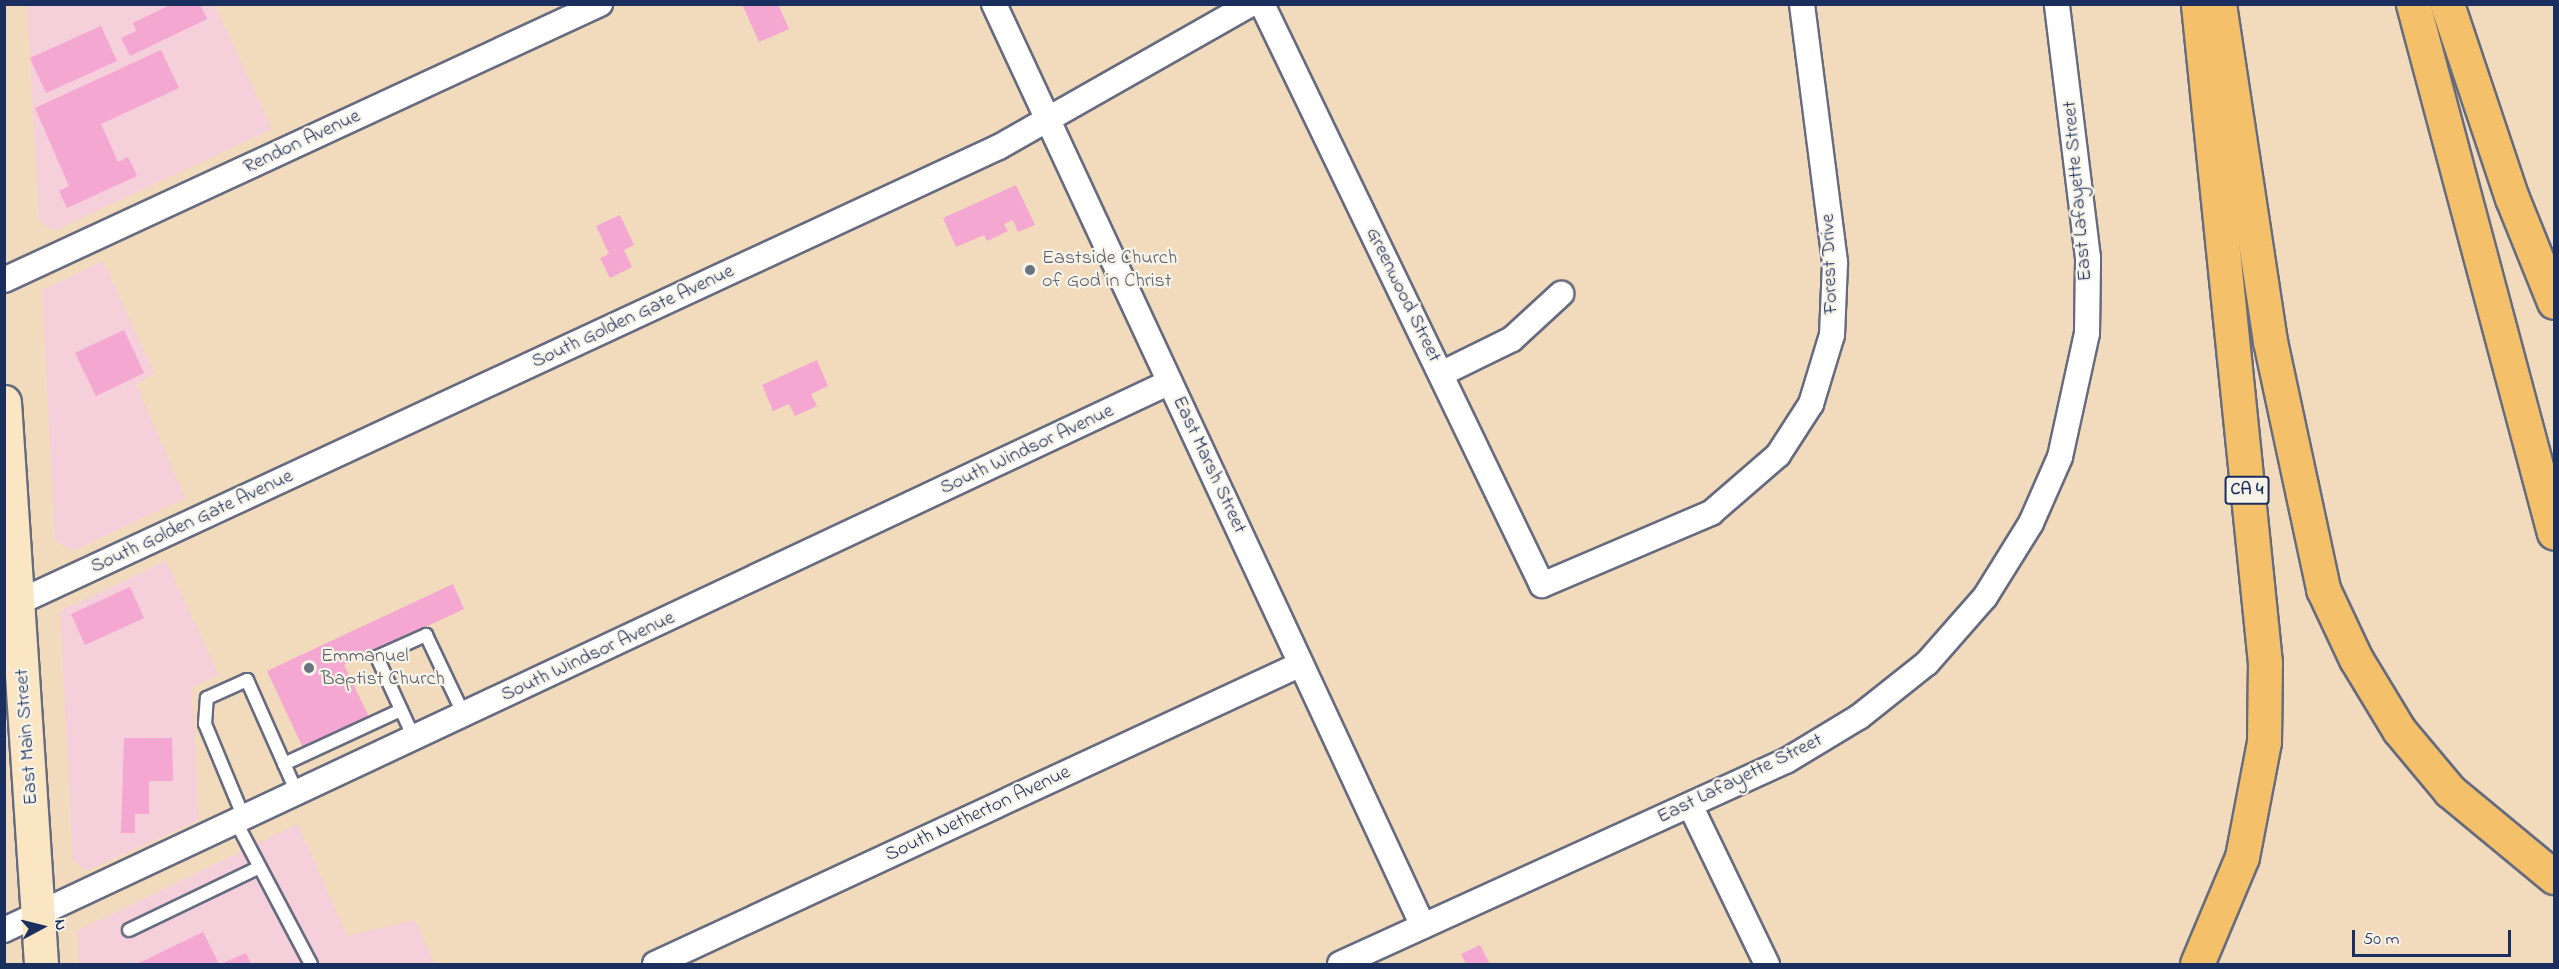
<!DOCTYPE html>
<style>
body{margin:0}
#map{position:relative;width:2559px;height:969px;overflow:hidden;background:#f2dbbc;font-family:"Indie Flower",sans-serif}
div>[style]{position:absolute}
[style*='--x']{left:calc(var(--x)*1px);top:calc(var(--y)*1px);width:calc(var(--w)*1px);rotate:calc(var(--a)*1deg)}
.built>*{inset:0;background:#f5cfda}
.building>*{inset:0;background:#f4a7d1}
.roads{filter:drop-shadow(2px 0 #666b7f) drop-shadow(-2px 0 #666b7f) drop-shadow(0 2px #666b7f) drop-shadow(0 -2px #666b7f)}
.lane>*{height:12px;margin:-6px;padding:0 6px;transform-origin:6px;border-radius:6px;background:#fff}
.street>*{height:24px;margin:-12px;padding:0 12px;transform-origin:12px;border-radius:12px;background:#fff}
.secondary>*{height:33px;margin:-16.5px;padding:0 16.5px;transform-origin:16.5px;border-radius:16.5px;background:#fbe6c3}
.highway>*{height:33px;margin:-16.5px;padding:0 16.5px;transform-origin:16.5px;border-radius:16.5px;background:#f4c16a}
.dots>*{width:16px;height:16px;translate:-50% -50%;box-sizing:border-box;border:3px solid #f7f3e8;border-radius:50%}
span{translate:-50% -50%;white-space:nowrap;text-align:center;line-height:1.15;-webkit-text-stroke:4.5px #f7f3e8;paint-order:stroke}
.shield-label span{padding:2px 4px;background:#f7f3e8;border:2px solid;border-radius:4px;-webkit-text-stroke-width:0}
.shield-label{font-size:18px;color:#1b2f5e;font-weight:700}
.street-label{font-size:20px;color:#1b2f5e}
.worship-label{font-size:20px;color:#5b616d}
.left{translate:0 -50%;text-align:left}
.frame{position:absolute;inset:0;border:6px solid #1b2f5e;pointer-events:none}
.north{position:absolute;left:12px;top:897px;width:60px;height:60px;-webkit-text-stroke:4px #f7f3e8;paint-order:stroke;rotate:83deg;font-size:16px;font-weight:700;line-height:24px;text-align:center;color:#1b2f5e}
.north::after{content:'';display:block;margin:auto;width:21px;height:27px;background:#1b2f5e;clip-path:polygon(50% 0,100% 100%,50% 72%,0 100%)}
.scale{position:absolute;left:2352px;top:930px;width:159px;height:27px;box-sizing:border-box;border:3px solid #1b2f5e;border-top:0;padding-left:8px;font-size:18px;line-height:21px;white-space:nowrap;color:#1b2f5e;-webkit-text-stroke:4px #f7f3e8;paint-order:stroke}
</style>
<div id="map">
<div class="built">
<i style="clip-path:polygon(27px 5px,215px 5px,272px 129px,54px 231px,39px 221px)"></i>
<i style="clip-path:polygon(103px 261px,155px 374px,136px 384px,185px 498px,73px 551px,55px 541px,42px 290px)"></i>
<i style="clip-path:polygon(166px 561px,219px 675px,192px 687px,199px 820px,86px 871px,73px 860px,60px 611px)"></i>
<i style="clip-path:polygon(298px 824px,347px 936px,415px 920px,435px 964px,79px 964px,77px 931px)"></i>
</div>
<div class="building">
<i style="clip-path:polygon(172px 4px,200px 4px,207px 19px,130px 56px,121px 38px,136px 31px,133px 23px)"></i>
<i style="clip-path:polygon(742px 4px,778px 4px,789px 29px,759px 42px)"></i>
<i style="clip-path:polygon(101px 26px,117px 61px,46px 93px,30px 58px)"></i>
<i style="clip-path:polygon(161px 50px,179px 88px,101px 124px,118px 162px,128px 157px,137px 176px,67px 208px,59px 191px,69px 186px,35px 108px)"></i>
<i style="clip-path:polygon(1016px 185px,1035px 225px,1018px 232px,1013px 220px,1004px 224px,1008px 231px,987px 241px,984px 235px,956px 247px,943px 218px)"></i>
<i style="clip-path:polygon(620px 215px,634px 245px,624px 250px,632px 267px,610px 278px,600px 258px,609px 254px,596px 226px)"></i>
<i style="clip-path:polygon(124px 330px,144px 373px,96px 396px,75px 353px)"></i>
<i style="clip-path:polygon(817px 360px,828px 386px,811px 394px,817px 406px,795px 416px,789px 404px,773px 411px,762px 385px)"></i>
<i style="clip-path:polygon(453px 584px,464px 609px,344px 665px,370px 719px,304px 750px,267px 671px)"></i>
<i style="clip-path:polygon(130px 587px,144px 618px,85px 645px,71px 614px)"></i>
<i style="clip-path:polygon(124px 738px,172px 738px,173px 781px,149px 781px,149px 814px,135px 814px,135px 833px,121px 833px)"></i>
<i style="clip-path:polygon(203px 932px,219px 964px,137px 964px)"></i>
<i style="clip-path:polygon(1480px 945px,1490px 964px,1466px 964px,1461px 954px)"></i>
<i style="clip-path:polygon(246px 953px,251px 964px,221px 964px)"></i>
</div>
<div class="roads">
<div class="lane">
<i style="--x:414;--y:738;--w:89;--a:-114.6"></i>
<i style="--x:377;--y:657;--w:54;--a:-24.2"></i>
<i style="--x:426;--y:635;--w:89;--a:64.6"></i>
<i style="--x:284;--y:764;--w:129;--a:-24.8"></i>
<i style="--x:244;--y:818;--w:102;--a:-112.5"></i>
<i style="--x:205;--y:724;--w:26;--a:-86"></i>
<i style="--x:207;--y:698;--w:44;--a:-24.2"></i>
<i style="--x:247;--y:680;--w:124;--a:66.1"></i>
<i style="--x:236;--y:822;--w:161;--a:62.2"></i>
<i style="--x:129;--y:930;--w:143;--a:-25.7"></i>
</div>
<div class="street">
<i style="--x:994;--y:4;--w:1017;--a:65.05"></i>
<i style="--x:1262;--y:4;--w:645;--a:64.27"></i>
<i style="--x:1542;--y:585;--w:184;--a:-23.1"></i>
<i style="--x:1711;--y:513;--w:89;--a:-40.9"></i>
<i style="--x:1778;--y:455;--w:61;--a:-57.1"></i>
<i style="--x:1811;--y:404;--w:72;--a:-73.1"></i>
<i style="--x:1832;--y:335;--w:73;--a:-87.6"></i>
<i style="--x:1835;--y:262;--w:260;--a:-97.3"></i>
<i style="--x:4;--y:280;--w:657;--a:-24.85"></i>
<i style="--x:1441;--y:374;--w:79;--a:-26.2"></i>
<i style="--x:1512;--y:339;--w:67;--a:-42.6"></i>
<i style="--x:4;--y:609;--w:1097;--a:-24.91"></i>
<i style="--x:999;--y:147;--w:290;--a:-29.6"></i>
<i style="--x:1690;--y:805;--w:177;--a:64.2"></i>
<i style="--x:4;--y:930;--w:1288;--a:-25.17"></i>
<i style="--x:655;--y:964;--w:712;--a:-24.91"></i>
<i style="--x:1340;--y:964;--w:490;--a:-24.5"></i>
<i style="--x:1786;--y:761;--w:85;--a:-31.1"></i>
<i style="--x:1859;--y:717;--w:87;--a:-38.5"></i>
<i style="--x:1927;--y:663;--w:88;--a:-48.7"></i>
<i style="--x:1985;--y:597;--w:87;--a:-58.1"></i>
<i style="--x:2031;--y:523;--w:72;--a:-66.3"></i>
<i style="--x:2060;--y:457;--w:127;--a:-77.7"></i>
<i style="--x:2087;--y:333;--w:75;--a:-89.2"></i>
<i style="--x:2088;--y:258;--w:256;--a:-97"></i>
</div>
<div class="secondary">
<i style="--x:4;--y:402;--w:563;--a:86.23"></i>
</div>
<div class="highway">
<i style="--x:2219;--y:4;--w:341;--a:81.4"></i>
<i style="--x:2270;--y:341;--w:254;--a:77.9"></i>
<i style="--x:2323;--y:589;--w:77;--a:64.8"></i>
<i style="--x:2356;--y:659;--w:83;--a:58.8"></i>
<i style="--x:2399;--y:730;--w:80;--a:50.1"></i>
<i style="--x:2450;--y:791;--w:135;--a:39.6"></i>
<i style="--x:2413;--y:4;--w:547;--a:75.08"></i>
<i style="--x:2447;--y:4;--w:205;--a:71.5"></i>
<i style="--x:2512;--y:198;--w:112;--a:68"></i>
<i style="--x:2197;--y:964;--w:116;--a:-67.2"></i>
<i style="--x:2242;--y:857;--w:117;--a:-79.2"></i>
<i style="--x:2264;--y:742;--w:79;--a:-89.3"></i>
<i style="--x:2265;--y:663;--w:662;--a:-95.81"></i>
</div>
</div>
<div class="dots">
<i style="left:1030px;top:270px;background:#6b7280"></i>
<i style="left:309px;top:668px;background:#6b7280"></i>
</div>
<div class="shield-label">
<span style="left:2247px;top:490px">CA 4</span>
</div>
<div class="street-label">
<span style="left:302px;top:142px;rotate:-25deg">Rendon Avenue</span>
<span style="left:2078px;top:191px;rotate:-95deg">East Lafayette Street</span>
<span style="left:1830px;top:264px;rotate:-92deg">Forest Drive</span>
<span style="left:1403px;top:295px;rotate:64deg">Greenwood Street</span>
<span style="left:633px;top:317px;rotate:-25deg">South Golden Gate Avenue</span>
<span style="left:1027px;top:450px;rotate:-25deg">South Windsor Avenue</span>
<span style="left:1209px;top:465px;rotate:65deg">East Marsh Street</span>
<span style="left:192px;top:522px;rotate:-25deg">South Golden Gate Avenue</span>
<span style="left:588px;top:657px;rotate:-25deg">South Windsor Avenue</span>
<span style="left:27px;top:737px;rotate:-94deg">East Main Street</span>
<span style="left:1740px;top:779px;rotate:-26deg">East Lafayette Street</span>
<span style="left:978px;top:814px;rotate:-25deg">South Netherton Avenue</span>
</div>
<div class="worship-label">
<span class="left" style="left:1042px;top:270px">Eastside Church<br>of God in Christ</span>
<span class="left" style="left:321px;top:668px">Emmanuel<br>Baptist Church</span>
</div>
<div class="frame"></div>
<div class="north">N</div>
<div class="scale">50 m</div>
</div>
